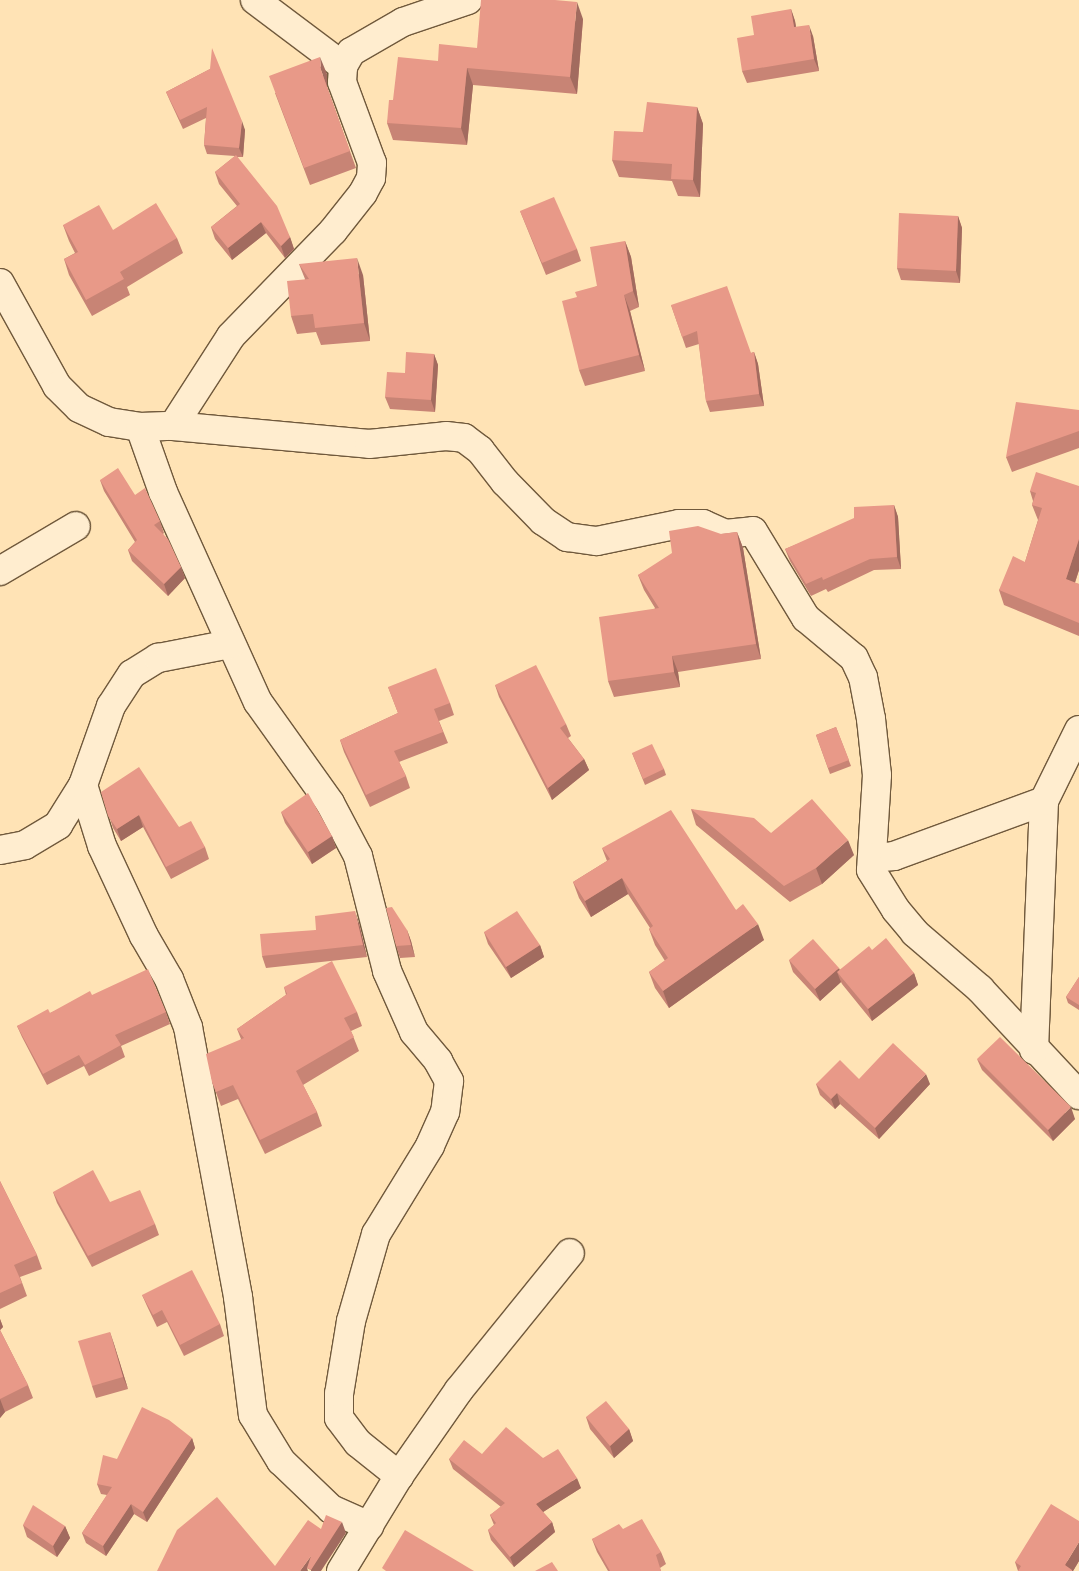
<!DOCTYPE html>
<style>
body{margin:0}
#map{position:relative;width:1079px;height:1571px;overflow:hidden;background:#ffe3b5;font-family:"IM FELL French Canon",serif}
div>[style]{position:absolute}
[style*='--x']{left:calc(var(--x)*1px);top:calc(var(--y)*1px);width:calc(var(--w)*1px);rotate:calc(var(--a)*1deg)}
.roads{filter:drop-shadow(1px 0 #70593c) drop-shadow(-1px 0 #70593c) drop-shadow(0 1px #70593c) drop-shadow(0 -1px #70593c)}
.minor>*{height:28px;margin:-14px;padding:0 14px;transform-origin:14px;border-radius:14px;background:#ffedcf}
.wall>*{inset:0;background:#c88475}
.shaded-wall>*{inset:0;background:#a26b5f}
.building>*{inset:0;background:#e89988}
span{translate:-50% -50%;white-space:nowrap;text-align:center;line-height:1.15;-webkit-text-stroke:4.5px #ffedcf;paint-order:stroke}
</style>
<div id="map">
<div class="roads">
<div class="minor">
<i style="--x:255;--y:0;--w:110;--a:36.9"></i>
<i style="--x:0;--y:283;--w:118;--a:61"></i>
<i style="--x:57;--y:386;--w:31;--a:45"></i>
<i style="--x:79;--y:408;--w:33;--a:25"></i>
<i style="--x:109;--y:422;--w:31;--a:9"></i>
<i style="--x:140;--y:427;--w:33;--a:-2"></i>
<i style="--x:173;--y:426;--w:197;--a:5.2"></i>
<i style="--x:369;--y:444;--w:77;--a:-5.9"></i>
<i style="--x:446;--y:436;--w:18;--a:6"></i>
<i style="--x:464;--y:438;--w:20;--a:37"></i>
<i style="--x:480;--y:450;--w:41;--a:52"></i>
<i style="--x:505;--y:482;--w:54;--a:45.7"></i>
<i style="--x:543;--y:521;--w:29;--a:34"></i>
<i style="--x:567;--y:537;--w:30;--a:8"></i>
<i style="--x:597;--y:541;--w:84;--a:-11.7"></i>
<i style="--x:679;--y:524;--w:24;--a:0"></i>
<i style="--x:703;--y:524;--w:24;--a:24"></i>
<i style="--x:725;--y:534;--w:28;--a:-6"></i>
<i style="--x:753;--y:531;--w:102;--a:58.7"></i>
<i style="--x:806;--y:618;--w:62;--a:39.8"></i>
<i style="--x:854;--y:658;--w:21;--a:65"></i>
<i style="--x:863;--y:677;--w:43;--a:79.2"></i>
<i style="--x:871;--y:719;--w:56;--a:83.9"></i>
<i style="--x:877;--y:775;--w:95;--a:93.6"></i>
<i style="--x:871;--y:870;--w:47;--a:58"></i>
<i style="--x:896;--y:910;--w:30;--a:50"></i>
<i style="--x:915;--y:933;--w:86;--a:40.7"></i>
<i style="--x:980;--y:989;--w:145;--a:47"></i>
<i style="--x:173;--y:426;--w:107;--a:-57.2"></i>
<i style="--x:231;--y:336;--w:146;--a:-45.8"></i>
<i style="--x:333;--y:231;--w:48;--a:-51.7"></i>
<i style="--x:363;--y:193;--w:17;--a:-62"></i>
<i style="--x:371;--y:178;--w:15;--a:-86"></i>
<i style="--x:372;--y:163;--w:86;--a:-110.3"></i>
<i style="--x:342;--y:82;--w:16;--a:-86"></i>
<i style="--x:343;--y:66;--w:16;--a:-60"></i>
<i style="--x:351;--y:52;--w:60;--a:-30"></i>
<i style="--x:403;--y:22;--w:69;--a:-18.7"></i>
<i style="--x:140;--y:427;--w:69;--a:70.5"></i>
<i style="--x:163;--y:492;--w:230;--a:65.7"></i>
<i style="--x:258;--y:702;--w:124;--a:54.5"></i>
<i style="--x:330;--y:803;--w:60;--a:62.2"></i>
<i style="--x:358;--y:856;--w:119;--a:75.8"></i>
<i style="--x:387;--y:971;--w:67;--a:66.1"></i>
<i style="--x:414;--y:1032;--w:38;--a:50"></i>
<i style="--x:438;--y:1061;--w:23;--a:61"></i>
<i style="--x:449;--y:1081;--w:31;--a:97"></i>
<i style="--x:445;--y:1112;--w:37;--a:114"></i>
<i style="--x:430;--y:1146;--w:103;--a:121.5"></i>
<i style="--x:376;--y:1234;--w:91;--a:106"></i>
<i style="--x:351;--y:1321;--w:74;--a:99.3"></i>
<i style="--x:339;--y:1394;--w:24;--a:90"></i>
<i style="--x:339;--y:1418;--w:31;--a:53"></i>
<i style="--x:358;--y:1443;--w:53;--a:38.8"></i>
<i style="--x:0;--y:571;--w:88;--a:-30.6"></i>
<i style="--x:83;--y:785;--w:64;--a:72.7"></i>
<i style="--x:102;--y:846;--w:99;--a:65"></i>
<i style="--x:144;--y:936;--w:50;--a:59.8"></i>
<i style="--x:169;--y:979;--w:52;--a:68.4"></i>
<i style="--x:188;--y:1027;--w:275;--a:79.5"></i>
<i style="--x:238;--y:1297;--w:119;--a:82.8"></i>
<i style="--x:253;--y:1415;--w:54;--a:58.7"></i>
<i style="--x:281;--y:1461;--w:69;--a:43.8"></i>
<i style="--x:331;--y:1509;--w:42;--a:24.1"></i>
<i style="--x:0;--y:850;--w:25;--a:-11"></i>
<i style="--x:25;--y:845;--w:39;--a:-31"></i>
<i style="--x:58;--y:825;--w:47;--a:-58"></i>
<i style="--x:83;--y:785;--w:84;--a:-70.5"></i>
<i style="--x:111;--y:706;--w:38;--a:-57"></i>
<i style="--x:132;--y:674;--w:31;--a:-32"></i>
<i style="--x:158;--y:658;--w:74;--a:-10.9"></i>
<i style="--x:872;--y:858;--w:22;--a:-5"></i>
<i style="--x:894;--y:856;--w:160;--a:-20.1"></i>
<i style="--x:1034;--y:1050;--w:249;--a:-87.7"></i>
<i style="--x:1044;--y:801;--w:79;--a:-63.8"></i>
<i style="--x:341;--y:1571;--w:111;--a:-58.6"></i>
<i style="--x:399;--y:1476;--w:105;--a:-55.1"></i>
<i style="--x:459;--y:1390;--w:176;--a:-51"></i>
</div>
</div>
<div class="wall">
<i style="clip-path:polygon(791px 9px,795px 21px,796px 27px,813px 36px,819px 71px,747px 83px,742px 71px,754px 35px)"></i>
<i style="clip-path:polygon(583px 19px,577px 94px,473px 85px,467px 145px,393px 140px,387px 123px,393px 100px,438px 61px,477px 48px)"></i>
<i style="clip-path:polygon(210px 69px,245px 130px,243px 157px,237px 157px,290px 237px,294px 249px,285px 258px,266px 233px,232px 260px,215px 239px,211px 227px,237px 206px,219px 184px,215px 172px,235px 156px,207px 154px,204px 145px,206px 118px,183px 129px,170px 101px,166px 92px)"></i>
<i style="clip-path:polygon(327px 74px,327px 87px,356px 168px,310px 185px,275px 93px)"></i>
<i style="clip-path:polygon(697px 107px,703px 124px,700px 197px,678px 196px,672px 181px,619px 177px,612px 160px,643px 132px)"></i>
<i style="clip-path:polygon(520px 211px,577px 249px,581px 261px,546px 275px)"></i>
<i style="clip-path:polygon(958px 216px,962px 228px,960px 283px,901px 280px,897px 268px)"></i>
<i style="clip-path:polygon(63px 225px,113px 230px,177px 238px,183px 253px,127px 287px,130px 295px,92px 316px,69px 275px,64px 259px,75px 253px,69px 241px)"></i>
<i style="clip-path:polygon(625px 241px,631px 257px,639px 307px,630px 311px,645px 371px,585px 386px,579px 370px,577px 297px,597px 286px)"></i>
<i style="clip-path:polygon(299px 264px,363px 275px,370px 341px,321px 345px,316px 332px,297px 334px,291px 316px,305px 279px)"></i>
<i style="clip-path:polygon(671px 305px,751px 353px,754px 352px,758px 364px,764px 406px,710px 412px,706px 401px,699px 344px,686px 348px)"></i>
<i style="clip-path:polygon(434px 354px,438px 365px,435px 412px,390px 409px,385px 397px,405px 373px)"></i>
<i style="clip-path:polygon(1079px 410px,1079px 448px,1012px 472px,1006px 457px)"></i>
<i style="clip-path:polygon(100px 480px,135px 495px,160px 521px,164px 533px,163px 534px,181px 567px,185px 578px,168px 596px,132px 561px,128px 550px,135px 542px,104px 491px)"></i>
<i style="clip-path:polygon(1079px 486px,1079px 570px,1075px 583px,1079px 584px,1079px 636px,1004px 605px,999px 590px,1025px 562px,1038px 520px,1032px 505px,1033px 501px,1030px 491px)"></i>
<i style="clip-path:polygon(894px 505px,898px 517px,901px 569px,874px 570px,828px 592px,826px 589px,811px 596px,790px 561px,785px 549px)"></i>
<i style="clip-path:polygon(737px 532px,743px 548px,761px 659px,678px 672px,680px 687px,614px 697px,608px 681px,655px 608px,644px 590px,638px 575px,721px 534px)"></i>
<i style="clip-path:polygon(495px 685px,566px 724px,571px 736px,568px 738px,584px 759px,589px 770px,552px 800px,499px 697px)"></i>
<i style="clip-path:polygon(388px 687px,450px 703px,454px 715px,439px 721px,448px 743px,399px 762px,406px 776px,410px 788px,370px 807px,344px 752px,340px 740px,398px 713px)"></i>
<i style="clip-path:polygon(836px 727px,851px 766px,830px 774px,816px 735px)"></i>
<i style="clip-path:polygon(632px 753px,664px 769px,666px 775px,645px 785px)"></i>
<i style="clip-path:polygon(101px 792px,179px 827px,205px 847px,209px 859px,171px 879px,143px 827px,121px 841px,113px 828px)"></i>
<i style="clip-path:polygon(691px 809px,771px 833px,854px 855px,822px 884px,790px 902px,696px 825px)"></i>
<i style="clip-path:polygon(281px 812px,332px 836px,336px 848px,312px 864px,285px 823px)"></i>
<i style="clip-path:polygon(602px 848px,736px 910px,764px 940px,669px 1008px,655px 988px,649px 972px,665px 961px,655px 945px,649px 929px,650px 928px,628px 894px,591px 917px,579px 898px,573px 882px,607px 861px)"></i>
<i style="clip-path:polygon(359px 923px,367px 957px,266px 968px,262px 956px,316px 930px)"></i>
<i style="clip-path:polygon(407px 930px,411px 941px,415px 957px,400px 958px,396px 946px)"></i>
<i style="clip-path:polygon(484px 932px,540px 945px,544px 957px,511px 978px,488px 944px)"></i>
<i style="clip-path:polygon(872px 950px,914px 973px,918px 985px,872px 1021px,842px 984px,841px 982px,820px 1001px,793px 972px,789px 960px,840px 970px)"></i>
<i style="clip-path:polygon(1079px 977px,1079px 1010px,1068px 1003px,1066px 997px)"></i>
<i style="clip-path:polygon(284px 987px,357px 1012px,362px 1026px,351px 1031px,359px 1051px,303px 1085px,317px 1112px,322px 1126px,265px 1154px,238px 1099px,221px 1106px,212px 1082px,241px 1039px,237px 1029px,286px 995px)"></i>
<i style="clip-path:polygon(92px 995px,166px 1012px,170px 1024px,121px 1046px,125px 1057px,89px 1076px,84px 1066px,47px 1085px,22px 1037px,17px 1026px,50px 1013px)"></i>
<i style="clip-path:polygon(977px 1059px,1075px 1119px,1053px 1141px,982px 1070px)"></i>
<i style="clip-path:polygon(859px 1079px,930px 1084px,879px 1139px,840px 1104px,835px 1109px,820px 1095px,816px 1084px)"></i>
<i style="clip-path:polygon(0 1181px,37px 1255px,42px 1269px,20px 1277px,27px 1296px,0 1309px)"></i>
<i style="clip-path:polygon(53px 1192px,110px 1202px,155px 1224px,159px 1235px,92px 1267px,57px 1203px)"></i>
<i style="clip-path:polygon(142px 1295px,220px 1324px,224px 1336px,184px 1356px,167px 1322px,157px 1327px,147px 1306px)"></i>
<i style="clip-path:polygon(0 1319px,3px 1327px,0 1330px,28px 1385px,33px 1398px,5px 1412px,0 1418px)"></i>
<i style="clip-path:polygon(110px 1332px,128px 1389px,96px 1398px,92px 1386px)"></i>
<i style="clip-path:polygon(586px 1417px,629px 1429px,633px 1441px,614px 1458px,590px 1429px)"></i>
<i style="clip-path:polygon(192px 1438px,195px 1448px,147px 1522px,134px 1514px,106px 1556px,86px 1543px,82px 1533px,107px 1495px,101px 1494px,97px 1484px,117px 1459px)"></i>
<i style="clip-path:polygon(482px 1454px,543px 1458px,581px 1488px,543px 1512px,552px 1522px,555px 1532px,514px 1567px,491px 1540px,488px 1530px,494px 1525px,490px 1515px,501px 1507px,453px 1469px,449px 1459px)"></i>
<i style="clip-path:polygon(23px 1525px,65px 1526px,70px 1538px,57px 1557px,27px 1537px)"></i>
<i style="clip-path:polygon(623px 1529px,661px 1552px,666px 1564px,660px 1568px,661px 1571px,608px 1571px,597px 1552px,592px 1539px)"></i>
<i style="clip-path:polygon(1079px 1561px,1073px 1571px,1018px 1571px,1015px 1562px)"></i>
</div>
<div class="shaded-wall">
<i style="clip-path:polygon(577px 2px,583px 19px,577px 94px,570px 77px)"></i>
<i style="clip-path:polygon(791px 9px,795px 21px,798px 39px,794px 27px)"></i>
<i style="clip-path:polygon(809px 25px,813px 36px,819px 71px,814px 59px)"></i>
<i style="clip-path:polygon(320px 57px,327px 74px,327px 87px,356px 168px,321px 70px)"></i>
<i style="clip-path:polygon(467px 68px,473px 85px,467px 145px,461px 128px)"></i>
<i style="clip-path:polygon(697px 107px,703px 124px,700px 197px,693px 180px)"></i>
<i style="clip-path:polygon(242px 121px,245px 130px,243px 157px,239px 148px)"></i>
<i style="clip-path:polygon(958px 216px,962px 228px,960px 283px,956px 271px)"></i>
<i style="clip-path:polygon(261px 222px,266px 233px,232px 260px,228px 248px)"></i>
<i style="clip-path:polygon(290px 237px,294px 249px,285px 258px,281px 246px)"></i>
<i style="clip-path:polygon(625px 241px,631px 257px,639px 307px,633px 291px)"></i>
<i style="clip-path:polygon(357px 258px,363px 275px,370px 341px,364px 323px)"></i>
<i style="clip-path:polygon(624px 295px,630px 311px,645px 371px,639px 355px)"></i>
<i style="clip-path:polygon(754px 352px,758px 364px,764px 406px,759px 394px)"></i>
<i style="clip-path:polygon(434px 354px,438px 365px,435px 412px,431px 400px)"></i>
<i style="clip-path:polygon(894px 505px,898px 517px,901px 569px,897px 557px)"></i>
<i style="clip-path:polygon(737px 532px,743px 548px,761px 659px,756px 644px)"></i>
<i style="clip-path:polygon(1079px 539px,1079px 570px,1071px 594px,1066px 579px)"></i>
<i style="clip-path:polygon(181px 567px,185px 578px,168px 596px,164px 584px)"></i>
<i style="clip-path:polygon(672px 656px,678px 672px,680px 687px,674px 672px)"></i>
<i style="clip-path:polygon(584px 759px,589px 770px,552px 800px,548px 788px)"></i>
<i style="clip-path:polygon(139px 815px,143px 827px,121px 841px,117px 829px)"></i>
<i style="clip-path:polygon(332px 836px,336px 848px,312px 864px,308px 852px)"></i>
<i style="clip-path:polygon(848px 840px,854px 855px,822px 884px,816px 868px)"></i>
<i style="clip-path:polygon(622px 878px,628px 894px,591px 917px,585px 901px)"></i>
<i style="clip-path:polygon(355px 911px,359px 923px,367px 957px,363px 945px)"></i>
<i style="clip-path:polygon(758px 924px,764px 940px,669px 1008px,663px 991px)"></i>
<i style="clip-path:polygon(407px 930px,411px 941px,415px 957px,411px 945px)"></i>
<i style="clip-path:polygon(540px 945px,544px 957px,511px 978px,506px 967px)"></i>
<i style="clip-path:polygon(839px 968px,844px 979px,837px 972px,841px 982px,820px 1001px,815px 989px)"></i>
<i style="clip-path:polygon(914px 973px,918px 985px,872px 1021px,868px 1009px)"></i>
<i style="clip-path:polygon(926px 1074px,930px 1084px,879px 1139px,875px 1128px)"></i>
<i style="clip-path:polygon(837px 1093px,840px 1104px,835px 1109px,831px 1099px)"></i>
<i style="clip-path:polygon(1071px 1107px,1075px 1119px,1053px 1141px,1048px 1130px)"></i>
<i style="clip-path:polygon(0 1319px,3px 1327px,0 1330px)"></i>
<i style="clip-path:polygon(110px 1332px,114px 1344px,128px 1389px,123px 1377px)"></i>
<i style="clip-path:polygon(0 1399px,5px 1412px,0 1418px)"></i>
<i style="clip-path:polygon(629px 1429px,633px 1441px,614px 1458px,610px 1446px)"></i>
<i style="clip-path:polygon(192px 1438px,195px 1448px,147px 1522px,143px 1512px)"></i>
<i style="clip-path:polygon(577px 1478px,581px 1488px,540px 1514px,536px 1504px)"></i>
<i style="clip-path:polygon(131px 1504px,134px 1514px,106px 1556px,103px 1546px)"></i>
<i style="clip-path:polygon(342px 1522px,346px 1533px,321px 1571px,311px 1571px,311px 1570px,307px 1568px,308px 1571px,300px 1571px,311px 1556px)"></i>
<i style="clip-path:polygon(552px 1522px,555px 1532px,514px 1567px,510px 1557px)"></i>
<i style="clip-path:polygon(65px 1526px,70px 1538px,57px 1557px,53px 1546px)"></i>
<i style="clip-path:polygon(1079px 1542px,1079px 1561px,1073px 1571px,1067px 1571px,1065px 1565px)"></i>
</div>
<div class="building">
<i style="clip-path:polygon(481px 0,555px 0,577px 2px,570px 77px,467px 68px,461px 128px,387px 123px,389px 100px,393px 100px,398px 57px,438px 61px,439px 44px,477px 48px)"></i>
<i style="clip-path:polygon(791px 9px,794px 27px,809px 25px,814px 59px,742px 71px,737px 38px,754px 35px,751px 16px)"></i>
<i style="clip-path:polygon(212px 48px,242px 121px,239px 148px,204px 145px,207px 107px,180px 120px,166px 92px,210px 69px)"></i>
<i style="clip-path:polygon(320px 57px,321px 70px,350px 151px,304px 168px,269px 76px)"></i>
<i style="clip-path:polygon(647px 102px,697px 107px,693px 180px,671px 179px,672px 164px,612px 160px,614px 131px,643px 132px)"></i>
<i style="clip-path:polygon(236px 155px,277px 206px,290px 237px,281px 246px,261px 222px,228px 248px,211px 227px,240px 204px,215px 172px)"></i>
<i style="clip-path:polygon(554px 197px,577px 249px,542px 263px,520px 211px)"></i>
<i style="clip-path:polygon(156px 203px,177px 238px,120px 272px,124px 279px,86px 300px,64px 259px,78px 252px,63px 225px,99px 205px,113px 230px)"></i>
<i style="clip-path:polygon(899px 213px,958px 216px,956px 271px,897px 268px)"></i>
<i style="clip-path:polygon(625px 241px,633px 291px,624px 295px,639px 355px,579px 370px,562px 301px,577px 297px,575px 292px,597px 286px,590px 247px)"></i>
<i style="clip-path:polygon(357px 258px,364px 323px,315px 328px,313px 314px,291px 316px,287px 281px,309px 279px,299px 264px)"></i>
<i style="clip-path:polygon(727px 286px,751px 353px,754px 352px,759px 394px,706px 401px,697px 331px,682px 337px,671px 305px)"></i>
<i style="clip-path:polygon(406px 352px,434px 354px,431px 400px,385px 397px,387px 372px,405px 373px)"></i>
<i style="clip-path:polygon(1016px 402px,1079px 410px,1079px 431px,1006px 457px)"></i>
<i style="clip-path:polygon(118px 468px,135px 495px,145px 488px,160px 521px,154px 525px,168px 539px,181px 567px,164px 584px,128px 550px,137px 540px,100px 480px)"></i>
<i style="clip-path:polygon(1036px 472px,1079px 486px,1079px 539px,1066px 579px,1079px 584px,1079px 623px,999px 590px,1013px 556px,1025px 562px,1042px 508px,1032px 505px,1036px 493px,1030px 491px)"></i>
<i style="clip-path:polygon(894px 505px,897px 557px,870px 559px,823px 580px,822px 577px,806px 584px,785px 549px,854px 518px,854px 507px)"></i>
<i style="clip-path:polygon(698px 526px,721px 534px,737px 532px,756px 644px,672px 656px,674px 672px,608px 681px,599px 617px,659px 608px,638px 575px,672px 553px,669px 531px)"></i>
<i style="clip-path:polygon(536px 665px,566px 724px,560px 728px,584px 759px,548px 788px,495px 685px)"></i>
<i style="clip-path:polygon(436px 668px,450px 703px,434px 709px,443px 732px,394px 751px,406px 776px,366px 795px,340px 740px,398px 713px,388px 687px)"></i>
<i style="clip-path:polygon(836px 727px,849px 760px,828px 768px,816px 735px)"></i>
<i style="clip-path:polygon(652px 744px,664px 769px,643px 779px,632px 753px)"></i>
<i style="clip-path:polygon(139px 767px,179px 827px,191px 821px,205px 847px,166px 867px,139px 815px,117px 829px,108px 816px,101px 792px)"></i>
<i style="clip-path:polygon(308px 793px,332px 836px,308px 852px,281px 812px)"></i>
<i style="clip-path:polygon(812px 799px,848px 840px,816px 868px,784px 886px,691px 809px,754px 818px,771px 833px)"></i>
<i style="clip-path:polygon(671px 810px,736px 910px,743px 904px,758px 924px,663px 991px,649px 972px,668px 958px,649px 929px,653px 926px,622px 878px,585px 901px,573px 882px,610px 859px,602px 848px)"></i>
<i style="clip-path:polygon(392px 907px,407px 930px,411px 945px,396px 946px,386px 908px)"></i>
<i style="clip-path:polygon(355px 911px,363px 945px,262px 956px,260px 934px,316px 930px,315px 916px)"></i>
<i style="clip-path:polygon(517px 911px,540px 945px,506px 967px,484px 932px)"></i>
<i style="clip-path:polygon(886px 938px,914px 973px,868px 1009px,837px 972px,869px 946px,872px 950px)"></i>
<i style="clip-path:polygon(813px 939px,839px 968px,815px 989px,789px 960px)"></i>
<i style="clip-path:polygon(332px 961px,357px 1012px,344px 1018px,354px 1037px,296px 1071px,317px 1112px,260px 1140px,233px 1085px,216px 1092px,212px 1082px,206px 1054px,244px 1038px,237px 1029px,287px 994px,284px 987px)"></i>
<i style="clip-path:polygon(148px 969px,166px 1012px,115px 1035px,121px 1045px,85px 1065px,79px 1055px,43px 1074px,17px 1026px,48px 1009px,50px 1013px,90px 991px,92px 995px)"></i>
<i style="clip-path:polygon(1079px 977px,1079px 1005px,1066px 997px)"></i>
<i style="clip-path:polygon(1000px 1037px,1071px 1107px,1048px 1130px,977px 1059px)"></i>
<i style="clip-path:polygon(893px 1043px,926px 1074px,875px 1128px,837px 1093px,831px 1099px,816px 1084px,840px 1060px,859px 1079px)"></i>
<i style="clip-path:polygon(93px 1170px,110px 1202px,140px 1190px,155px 1224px,88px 1256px,53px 1192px)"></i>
<i style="clip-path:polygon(0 1181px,37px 1255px,14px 1265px,22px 1283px,0 1293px)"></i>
<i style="clip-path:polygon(192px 1270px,220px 1324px,180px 1345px,162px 1310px,153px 1315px,142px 1295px)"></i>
<i style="clip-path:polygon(0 1330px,28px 1385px,0 1399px)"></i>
<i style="clip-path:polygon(110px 1332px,123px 1377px,92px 1386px,78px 1341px)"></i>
<i style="clip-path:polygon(606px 1401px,629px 1429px,610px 1446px,586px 1417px)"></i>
<i style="clip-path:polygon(142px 1407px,169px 1420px,192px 1438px,143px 1512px,131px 1504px,103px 1546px,82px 1533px,112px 1487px,97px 1484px,103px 1455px,117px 1459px)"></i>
<i style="clip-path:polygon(506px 1427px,543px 1458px,558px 1449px,577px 1478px,536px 1504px,552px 1522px,510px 1557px,488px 1530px,496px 1523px,490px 1515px,505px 1503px,449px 1459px,464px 1440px,482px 1454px)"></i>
<i style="clip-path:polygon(217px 1497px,275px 1566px,308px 1520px,321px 1529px,326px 1515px,342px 1522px,311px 1570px,307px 1568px,311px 1556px,300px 1571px,157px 1571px,177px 1530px)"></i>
<i style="clip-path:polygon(1051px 1504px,1079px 1521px,1079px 1542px,1065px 1565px,1072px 1570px,1072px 1571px,1018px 1571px,1021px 1566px,1015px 1562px)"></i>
<i style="clip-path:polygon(33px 1505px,65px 1526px,53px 1546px,23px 1525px)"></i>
<i style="clip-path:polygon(642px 1519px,661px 1552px,656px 1555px,661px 1571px,610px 1571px,592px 1539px,619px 1524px,623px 1529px)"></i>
<i style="clip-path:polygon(405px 1530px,474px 1571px,386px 1571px,382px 1568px)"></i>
<i style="clip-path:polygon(552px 1562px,558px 1571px,535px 1571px)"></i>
</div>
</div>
